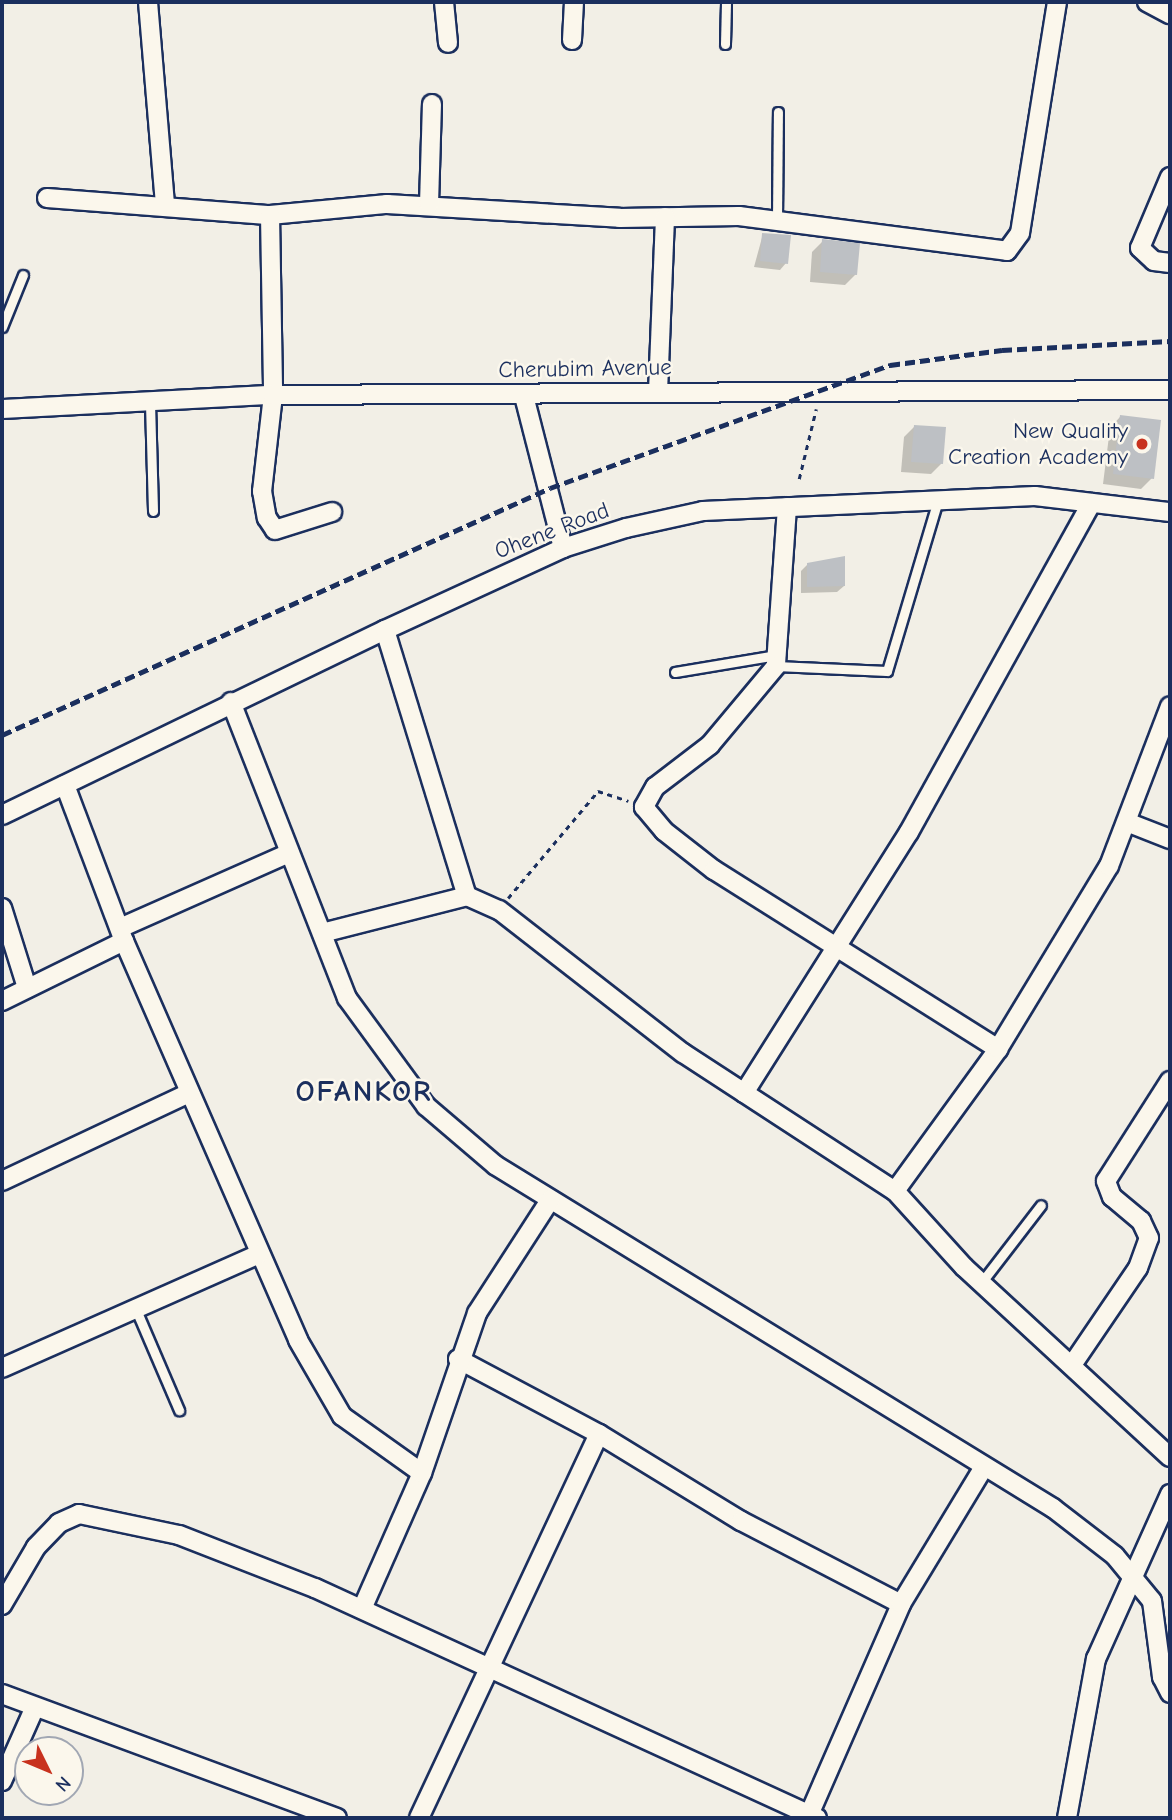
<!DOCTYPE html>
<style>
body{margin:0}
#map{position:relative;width:1172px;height:1820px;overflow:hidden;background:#f2efe6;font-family:"Comic Neue",sans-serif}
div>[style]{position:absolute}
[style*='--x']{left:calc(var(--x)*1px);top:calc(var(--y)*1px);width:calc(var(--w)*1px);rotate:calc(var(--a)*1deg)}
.shadow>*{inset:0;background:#0003}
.building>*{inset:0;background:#bdc0c4}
.path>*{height:2.5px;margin-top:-1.25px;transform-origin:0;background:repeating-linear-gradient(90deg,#1b2f5e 0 5px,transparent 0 10px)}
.roads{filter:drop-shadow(2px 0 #1b2f5e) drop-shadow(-2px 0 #1b2f5e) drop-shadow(0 2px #1b2f5e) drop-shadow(0 -2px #1b2f5e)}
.lane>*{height:9px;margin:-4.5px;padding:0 4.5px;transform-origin:4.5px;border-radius:4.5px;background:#fbf7ec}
.street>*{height:18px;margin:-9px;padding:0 9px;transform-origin:9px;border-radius:9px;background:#fbf7ec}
.rail>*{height:4.5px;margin-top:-2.25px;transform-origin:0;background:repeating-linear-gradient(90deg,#1b2f5e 0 10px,transparent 0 15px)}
.dots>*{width:19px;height:19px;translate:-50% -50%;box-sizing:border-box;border:4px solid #fbf7ec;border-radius:50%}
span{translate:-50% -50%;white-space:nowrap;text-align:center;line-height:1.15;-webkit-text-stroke:5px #fbf7ec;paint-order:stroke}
.street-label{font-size:23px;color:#1b2f5e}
.poi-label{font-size:23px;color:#1b2f5e}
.right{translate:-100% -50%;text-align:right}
.district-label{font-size:30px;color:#1b2f5e;font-weight:700;letter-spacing:2px}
.frame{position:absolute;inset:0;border:4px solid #1b2f5e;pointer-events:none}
.north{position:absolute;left:14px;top:1736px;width:70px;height:70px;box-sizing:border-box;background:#fbf7ec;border:2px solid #a1a7b3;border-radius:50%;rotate:133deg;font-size:19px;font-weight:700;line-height:28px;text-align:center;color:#1b2f5e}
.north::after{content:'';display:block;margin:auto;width:24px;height:32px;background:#c8321e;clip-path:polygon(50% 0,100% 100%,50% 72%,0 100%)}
</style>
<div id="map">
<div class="shadow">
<i style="clip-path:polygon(763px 234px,786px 263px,780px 270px,754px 267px)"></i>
<i style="clip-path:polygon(823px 241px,856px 274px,845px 285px,810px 282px,812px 252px)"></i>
<i style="clip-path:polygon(1120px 417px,1152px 478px,1141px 489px,1103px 484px,1110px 428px)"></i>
<i style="clip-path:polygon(914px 427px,942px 463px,931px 474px,901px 472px,904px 437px)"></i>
<i style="clip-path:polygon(808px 564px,844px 586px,837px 592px,801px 593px,801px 571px)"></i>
</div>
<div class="building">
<i style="clip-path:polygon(762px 233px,791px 235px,788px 264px,760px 261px)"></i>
<i style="clip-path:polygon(822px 239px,860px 243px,857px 275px,820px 272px)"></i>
<i style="clip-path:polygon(1120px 415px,1161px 420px,1154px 479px,1113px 474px)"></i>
<i style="clip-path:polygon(914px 425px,946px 427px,943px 464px,911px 462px)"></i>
<i style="clip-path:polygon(845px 556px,845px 586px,807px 587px,807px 563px)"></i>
</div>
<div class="path">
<i style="--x:799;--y:479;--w:72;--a:-76.3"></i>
<i style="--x:508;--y:898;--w:140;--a:-49.9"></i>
<i style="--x:598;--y:791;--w:32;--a:18"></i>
</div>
<div class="roads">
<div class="lane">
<i style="--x:725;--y:44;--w:42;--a:-88.6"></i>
<i style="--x:777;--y:220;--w:108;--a:-89.5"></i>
<i style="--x:2;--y:327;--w:56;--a:-68"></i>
<i style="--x:150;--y:403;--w:108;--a:88.4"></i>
<i style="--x:776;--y:666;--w:111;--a:2.6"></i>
<i style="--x:887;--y:671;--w:178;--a:-73.4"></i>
<i style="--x:675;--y:672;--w:103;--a:-9.5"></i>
<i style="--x:981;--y:1283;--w:98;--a:-52.4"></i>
<i style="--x:137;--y:1312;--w:107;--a:66.8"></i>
</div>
<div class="street">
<i style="--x:148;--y:2;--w:203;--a:85.2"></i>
<i style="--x:444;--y:2;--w:41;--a:84.4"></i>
<i style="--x:1147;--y:2;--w:26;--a:28"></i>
<i style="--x:572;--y:40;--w:38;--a:-87"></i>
<i style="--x:1170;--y:177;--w:77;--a:112.9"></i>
<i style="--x:1140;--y:248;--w:19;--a:43"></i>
<i style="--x:1154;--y:261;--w:16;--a:7"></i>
<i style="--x:47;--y:198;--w:224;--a:4.4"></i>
<i style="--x:270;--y:215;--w:118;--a:-5.4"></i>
<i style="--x:387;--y:204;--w:233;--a:3.4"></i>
<i style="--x:620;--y:218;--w:119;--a:-1"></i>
<i style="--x:739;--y:216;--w:270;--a:7.4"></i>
<i style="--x:1007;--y:251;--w:22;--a:-54"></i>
<i style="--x:1020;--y:233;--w:234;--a:-80.9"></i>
<i style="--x:429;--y:204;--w:100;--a:-88.3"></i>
<i style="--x:270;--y:215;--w:180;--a:89"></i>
<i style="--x:273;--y:395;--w:97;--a:96.5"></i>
<i style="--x:262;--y:491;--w:27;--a:80"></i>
<i style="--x:267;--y:518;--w:14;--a:56"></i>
<i style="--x:275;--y:530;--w:60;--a:-17.5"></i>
<i style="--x:658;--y:392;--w:175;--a:-87.7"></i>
<i style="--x:524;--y:396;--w:157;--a:75.6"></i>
<i style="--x:2;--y:409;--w:271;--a:-3"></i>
<i style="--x:273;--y:395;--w:897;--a:-0.32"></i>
<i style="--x:787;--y:507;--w:159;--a:94"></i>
<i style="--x:776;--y:666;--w:103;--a:129.9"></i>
<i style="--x:710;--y:745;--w:69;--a:142.6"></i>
<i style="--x:655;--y:787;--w:23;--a:119"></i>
<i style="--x:644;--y:807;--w:31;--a:50"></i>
<i style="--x:664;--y:831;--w:63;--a:38"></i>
<i style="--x:714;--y:870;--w:336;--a:32.2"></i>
<i style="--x:385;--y:630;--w:278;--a:72.9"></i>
<i style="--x:231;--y:702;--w:318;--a:68.6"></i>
<i style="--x:347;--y:998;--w:134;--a:53.8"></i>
<i style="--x:426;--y:1106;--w:91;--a:40.5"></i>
<i style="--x:495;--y:1165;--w:655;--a:31.58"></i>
<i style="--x:1053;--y:1508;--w:78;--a:37.7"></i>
<i style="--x:1115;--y:1556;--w:58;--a:50.6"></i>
<i style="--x:1152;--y:1601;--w:77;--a:82.5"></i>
<i style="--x:1162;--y:1677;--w:18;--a:63"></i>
<i style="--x:65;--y:785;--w:167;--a:69.3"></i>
<i style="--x:124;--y:941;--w:435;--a:66.4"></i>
<i style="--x:298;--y:1340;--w:88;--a:59.9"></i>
<i style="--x:342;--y:1416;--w:98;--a:35.5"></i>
<i style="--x:2;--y:815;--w:425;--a:-25.8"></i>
<i style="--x:385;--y:630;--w:196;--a:-24.7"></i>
<i style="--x:563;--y:548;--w:66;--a:-17.6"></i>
<i style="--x:626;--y:528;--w:79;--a:-12.4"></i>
<i style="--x:703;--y:511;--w:332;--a:-2.6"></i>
<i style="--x:1035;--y:496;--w:136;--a:6.8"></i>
<i style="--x:1129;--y:823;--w:44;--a:21.3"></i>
<i style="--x:2;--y:908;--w:84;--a:72.6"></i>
<i style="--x:120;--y:928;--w:183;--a:-23.9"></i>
<i style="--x:322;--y:933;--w:150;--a:-14.3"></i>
<i style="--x:467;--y:896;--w:35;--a:24"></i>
<i style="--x:499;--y:910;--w:233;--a:37.9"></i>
<i style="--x:683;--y:1053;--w:253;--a:33.1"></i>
<i style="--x:895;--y:1191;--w:103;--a:47.8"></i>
<i style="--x:964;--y:1267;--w:280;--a:42.7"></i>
<i style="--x:2;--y:1001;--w:136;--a:-26.2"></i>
<i style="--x:744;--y:1093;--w:309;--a:-57.7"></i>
<i style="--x:909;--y:832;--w:376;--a:-61"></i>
<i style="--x:2;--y:1181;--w:207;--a:-25.2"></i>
<i style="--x:895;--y:1191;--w:175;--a:-54"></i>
<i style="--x:998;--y:1049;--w:214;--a:-58.8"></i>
<i style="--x:1109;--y:866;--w:171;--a:-69.1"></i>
<i style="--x:458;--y:1359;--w:160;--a:28"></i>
<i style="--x:599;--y:1434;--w:167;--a:31.5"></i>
<i style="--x:741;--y:1521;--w:180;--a:27.4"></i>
<i style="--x:1072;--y:1365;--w:117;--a:-55.8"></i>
<i style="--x:1138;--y:1268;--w:32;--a:-70"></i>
<i style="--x:1149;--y:1238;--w:19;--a:-115"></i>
<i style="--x:1141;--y:1221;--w:38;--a:-140"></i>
<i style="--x:1112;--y:1197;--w:17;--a:-111"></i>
<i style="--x:1106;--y:1181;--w:119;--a:-57.4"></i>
<i style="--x:2;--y:1368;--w:281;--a:-23.9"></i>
<i style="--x:2;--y:1605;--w:67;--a:-59.6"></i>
<i style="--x:36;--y:1547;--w:33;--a:-46"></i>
<i style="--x:59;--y:1523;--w:22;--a:-24"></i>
<i style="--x:79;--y:1514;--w:102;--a:11.9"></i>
<i style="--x:179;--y:1535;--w:146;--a:21.3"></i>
<i style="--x:315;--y:1588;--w:552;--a:24.62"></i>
<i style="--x:362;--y:1609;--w:149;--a:-66.2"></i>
<i style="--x:422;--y:1473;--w:169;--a:-71"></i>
<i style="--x:477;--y:1313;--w:135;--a:-57.1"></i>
<i style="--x:2;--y:1694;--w:357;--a:20.3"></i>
<i style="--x:2;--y:1781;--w:81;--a:-66"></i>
<i style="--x:809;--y:1815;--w:230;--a:-66.4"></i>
<i style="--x:901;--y:1604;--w:160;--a:-58.8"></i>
<i style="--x:419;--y:1818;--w:424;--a:-64.9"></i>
<i style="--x:1067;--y:1818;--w:162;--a:-79.7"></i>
<i style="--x:1096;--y:1659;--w:181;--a:-65.8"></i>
</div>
</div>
<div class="rail">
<i style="--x:2;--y:735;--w:601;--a:-24.26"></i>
<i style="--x:550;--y:488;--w:362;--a:-19.9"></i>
<i style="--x:890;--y:365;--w:113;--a:-7.6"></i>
<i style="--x:1002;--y:350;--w:168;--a:-3.1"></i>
</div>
<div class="dots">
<i style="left:1142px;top:444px;background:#c8321e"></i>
</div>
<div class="street-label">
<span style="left:585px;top:369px;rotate:-1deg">Cherubim Avenue</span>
<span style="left:552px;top:531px;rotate:-21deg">Ohene Road</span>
</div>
<div class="poi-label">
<span class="right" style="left:1128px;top:444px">New Quality<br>Creation Academy</span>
</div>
<div class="district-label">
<span style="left:364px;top:1092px">OFANKOR</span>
</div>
<div class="frame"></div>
<div class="north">N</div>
</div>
